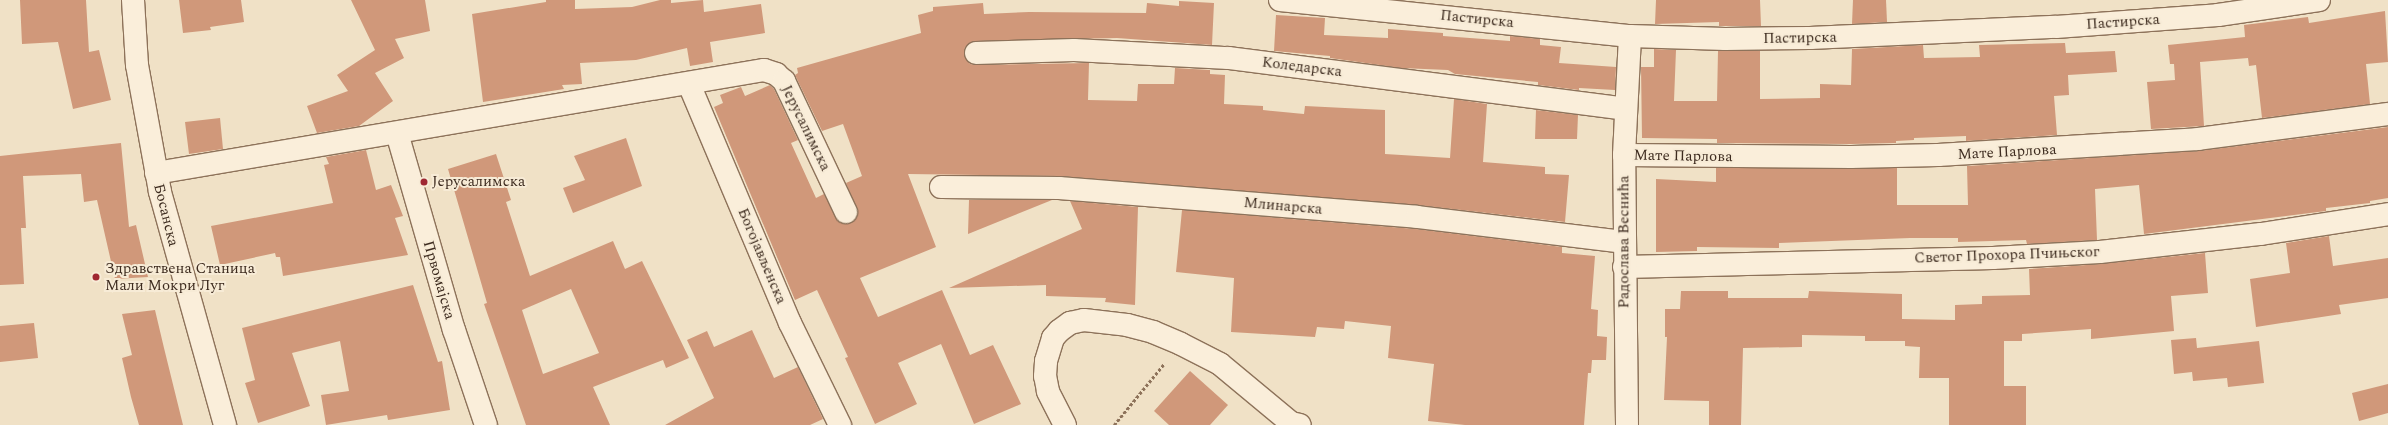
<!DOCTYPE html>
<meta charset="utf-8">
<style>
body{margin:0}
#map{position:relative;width:2388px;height:425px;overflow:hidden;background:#f0e1c6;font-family:Spectral,serif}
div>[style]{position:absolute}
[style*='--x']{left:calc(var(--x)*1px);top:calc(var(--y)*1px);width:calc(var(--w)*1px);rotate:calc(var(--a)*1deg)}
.building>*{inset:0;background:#d0987a}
.path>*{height:2.5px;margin-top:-1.25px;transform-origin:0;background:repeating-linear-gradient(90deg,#8d725a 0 3px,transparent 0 5px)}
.roads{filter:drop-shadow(1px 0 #8d725a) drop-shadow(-1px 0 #8d725a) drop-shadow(0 1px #8d725a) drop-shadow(0 -1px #8d725a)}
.minor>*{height:22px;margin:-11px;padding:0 11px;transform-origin:11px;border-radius:11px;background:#faeeda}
.dots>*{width:11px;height:11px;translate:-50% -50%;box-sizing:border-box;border:2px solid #f7ebd6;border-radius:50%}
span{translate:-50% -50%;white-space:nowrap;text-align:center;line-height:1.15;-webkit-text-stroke:4px #f7ebd6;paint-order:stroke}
.street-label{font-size:15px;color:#3d2b1f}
.poi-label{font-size:15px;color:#3d2b1f}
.left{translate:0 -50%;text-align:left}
</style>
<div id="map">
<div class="building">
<i style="clip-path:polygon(20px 0,86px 0,89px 52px,99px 50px,111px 100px,73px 109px,58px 42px,22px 44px)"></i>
<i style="clip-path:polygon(179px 0,241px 0,244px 22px,210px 27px,211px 30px,183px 33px)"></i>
<i style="clip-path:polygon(351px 0,425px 0,430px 31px,395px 39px,404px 58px,375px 73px,393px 101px,359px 126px,317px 133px,307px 106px,348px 91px,337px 75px,375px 50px)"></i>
<i style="clip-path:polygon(546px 0,575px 0,575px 9px,632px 7px,660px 0,671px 0,671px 3px,703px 0,704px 12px,761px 4px,765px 33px,710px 42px,713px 62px,690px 66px,687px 48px,636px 60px,580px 63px,582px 84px,562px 85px,564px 89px,483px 102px,472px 14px,546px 2px)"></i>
<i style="clip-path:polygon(1656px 0,1760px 0,1761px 26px,1719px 26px,1719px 22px,1655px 24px)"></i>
<i style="clip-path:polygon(1853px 0,1886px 0,1887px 22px,1852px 24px)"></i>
<i style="clip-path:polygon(1179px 1px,1214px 3px,1212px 45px,1117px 38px,976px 41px,965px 47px,964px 54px,970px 64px,976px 65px,1089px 63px,1088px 100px,1137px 101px,1138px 84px,1174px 84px,1175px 68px,1210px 70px,1210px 74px,1225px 75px,1224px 104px,1263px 106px,1263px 110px,1304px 114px,1305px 106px,1385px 110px,1385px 154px,1450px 158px,1454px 99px,1487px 104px,1483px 162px,1545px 167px,1545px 174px,1569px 175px,1565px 222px,1418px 205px,1060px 176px,908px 174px,936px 247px,860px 278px,878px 317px,942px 290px,970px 355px,993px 345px,1021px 404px,974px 424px,941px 344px,898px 363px,917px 404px,875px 424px,845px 358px,848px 357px,817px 290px,795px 300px,714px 107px,723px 103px,720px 95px,741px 87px,745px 96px,770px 85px,774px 89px,798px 140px,791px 143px,816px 198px,824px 194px,839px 222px,851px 223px,858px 213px,846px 183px,862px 176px,843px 124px,822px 131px,795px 75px,798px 73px,797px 68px,921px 33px,918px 15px,933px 11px,933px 7px,983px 3px,984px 14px,1029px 12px,1146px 13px,1147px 3px,1179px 6px)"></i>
<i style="clip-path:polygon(2385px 11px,2388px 62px,2366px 64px,2370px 104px,2262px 118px,2256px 65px,2249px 66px,2248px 58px,2200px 62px,2204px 126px,2151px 129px,2147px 82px,2175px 80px,2174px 64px,2170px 64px,2168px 45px,2245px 37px,2244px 25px,2308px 17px,2309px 23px)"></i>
<i style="clip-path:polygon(1276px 15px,1325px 18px,1324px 35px,1388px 38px,1388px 29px,1443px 33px,1443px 36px,1510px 41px,1510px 36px,1540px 39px,1540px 45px,1561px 47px,1559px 63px,1616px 67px,1615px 90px,1579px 88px,1579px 90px,1538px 85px,1538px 82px,1455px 74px,1448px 70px,1401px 68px,1330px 58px,1330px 56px,1274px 51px)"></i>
<i style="clip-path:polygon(2065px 43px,2066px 53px,2115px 51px,2117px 72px,2068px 75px,2069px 95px,2054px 96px,2057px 135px,1966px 141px,1966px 136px,1914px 138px,1914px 140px,1896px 141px,1896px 143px,1851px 144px,1717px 143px,1717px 139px,1642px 138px,1641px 67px,1654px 67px,1654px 49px,1676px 50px,1674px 101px,1717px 101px,1718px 51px,1760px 51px,1760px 99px,1820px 98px,1820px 84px,1851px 85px,1852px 49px,1923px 45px,1924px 58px,1980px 57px,1979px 45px)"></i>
<i style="clip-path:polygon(1536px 110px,1578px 115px,1577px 139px,1535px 139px)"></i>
<i style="clip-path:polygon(220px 118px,223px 149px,189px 154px,185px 122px)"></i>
<i style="clip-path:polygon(2388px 127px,2388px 198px,2370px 201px,2370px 203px,2326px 208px,2326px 211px,2144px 234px,2139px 185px,2095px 189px,2097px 240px,2027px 244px,2026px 240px,1958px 242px,1958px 238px,1910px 238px,1779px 243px,1779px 248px,1697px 247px,1697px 251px,1656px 252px,1656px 179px,1716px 182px,1716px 168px,1897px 168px,1897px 205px,1968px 205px,1967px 166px,2199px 151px)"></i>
<i style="clip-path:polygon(626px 138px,642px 186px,573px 213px,563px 188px,585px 180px,574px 156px)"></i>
<i style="clip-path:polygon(121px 143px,129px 227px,136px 225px,148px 277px,115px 279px,97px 200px,84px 202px,81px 174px,23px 176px,26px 228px,21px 228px,24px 284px,0 285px,0 156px)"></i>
<i style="clip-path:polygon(366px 150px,376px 190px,391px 185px,403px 216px,395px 218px,408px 255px,283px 276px,280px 257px,276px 257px,275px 253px,220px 265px,211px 226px,333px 203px,324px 165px,329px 164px,326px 157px)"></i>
<i style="clip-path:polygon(evenodd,496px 154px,511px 200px,506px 202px,530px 276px,613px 241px,625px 269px,642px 261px,689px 358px,666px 368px,663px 360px,593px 387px,610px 425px,526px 425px,484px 304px,487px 303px,448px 169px,496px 154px,571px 289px,599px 353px,543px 374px,522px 310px,571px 289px)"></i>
<i style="clip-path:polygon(969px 200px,1052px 200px,968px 234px)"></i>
<i style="clip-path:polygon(1070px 201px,1138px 207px,1135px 305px,1105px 302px,1106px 298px,1046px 296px,1046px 285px,949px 288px,1082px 229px)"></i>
<i style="clip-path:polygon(1182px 210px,1416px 229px,1562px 247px,1562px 253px,1595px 256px,1591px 309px,1598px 310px,1597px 336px,1607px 337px,1606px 360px,1592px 360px,1591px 373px,1588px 373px,1584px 425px,1465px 425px,1428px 421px,1434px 364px,1388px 358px,1391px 326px,1345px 321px,1344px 329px,1317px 327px,1315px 337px,1231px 332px,1234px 278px,1176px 272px)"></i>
<i style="clip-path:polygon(2329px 236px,2333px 266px,2388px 258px,2388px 298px,2339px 305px,2341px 314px,2256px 327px,2250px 279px,2290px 273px,2286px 243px)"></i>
<i style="clip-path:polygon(2205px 253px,2208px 293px,2171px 296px,2174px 331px,2091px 339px,2091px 329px,2022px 334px,2022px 341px,2004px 341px,2004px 386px,2026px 386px,2026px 425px,1949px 425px,1949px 378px,1919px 378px,1920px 347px,1905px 346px,1905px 341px,1865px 341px,1865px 336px,1802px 335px,1802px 347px,1743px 348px,1741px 425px,1709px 425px,1709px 401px,1664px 400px,1667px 337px,1665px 337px,1665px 309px,1680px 309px,1681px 291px,1728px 291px,1728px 298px,1808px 298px,1809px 291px,1902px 294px,1902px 319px,1955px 320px,1955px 305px,1982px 304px,1982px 296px,2030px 295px,2029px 269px,2101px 264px)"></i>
<i style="clip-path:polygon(413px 285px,438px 362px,442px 361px,450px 410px,388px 420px,387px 415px,326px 425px,321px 395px,349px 391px,340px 341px,292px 353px,310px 406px,258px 423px,245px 383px,255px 380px,242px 328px)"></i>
<i style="clip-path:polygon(155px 310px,164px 348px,183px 425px,139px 425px,131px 397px,122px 358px,132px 355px,122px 314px)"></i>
<i style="clip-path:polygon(34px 323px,38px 358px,0 362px,0 326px)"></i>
<i style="clip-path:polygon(752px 330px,774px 378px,798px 367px,823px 419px,810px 425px,665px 425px,714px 398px,687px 340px,707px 331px,714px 347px)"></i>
<i style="clip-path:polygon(2196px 338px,2197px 348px,2259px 341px,2264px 383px,2228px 387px,2227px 378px,2193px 381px,2192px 372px,2174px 374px,2171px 340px)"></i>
<i style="clip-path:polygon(1190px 371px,1228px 405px,1210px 425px,1169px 425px,1154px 411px)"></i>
<i style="clip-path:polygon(2388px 384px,2388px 413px,2359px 421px,2352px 393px)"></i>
</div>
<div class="path">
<i style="--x:1114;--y:425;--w:79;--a:-50.7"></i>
</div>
<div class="roads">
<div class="minor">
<i style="--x:133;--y:0;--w:65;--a:86.5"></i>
<i style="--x:137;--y:65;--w:129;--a:79.7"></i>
<i style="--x:160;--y:192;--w:242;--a:74.4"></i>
<i style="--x:1280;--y:0;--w:352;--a:5.9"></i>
<i style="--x:1630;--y:36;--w:95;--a:1.8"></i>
<i style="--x:1725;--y:39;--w:85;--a:-0.7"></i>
<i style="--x:1810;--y:38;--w:246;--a:-2.6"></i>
<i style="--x:2056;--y:27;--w:162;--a:-4.2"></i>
<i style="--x:2218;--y:15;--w:102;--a:-8.4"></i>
<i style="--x:976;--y:53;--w:98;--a:-1.8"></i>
<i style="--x:1074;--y:50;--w:155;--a:3"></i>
<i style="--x:1229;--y:58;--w:400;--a:7.3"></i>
<i style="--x:689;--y:84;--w:259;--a:67.1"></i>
<i style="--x:790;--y:323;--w:114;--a:63.9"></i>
<i style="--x:397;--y:133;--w:205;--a:73.9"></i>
<i style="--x:454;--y:330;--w:100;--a:71.4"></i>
<i style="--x:1624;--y:155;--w:227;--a:0.5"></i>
<i style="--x:1851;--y:157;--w:87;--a:-1.3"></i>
<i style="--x:1938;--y:155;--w:260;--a:-3.5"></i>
<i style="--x:2198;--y:139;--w:192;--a:-7.5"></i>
<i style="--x:156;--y:173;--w:617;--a:-9.62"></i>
<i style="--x:764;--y:70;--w:13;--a:18"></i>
<i style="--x:776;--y:74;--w:11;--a:41"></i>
<i style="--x:784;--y:81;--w:145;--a:64.7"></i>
<i style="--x:941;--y:187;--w:118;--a:0.5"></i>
<i style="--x:1059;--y:188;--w:359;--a:4.6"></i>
<i style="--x:1417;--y:217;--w:209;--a:6.9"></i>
<i style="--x:1624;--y:267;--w:369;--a:-1.4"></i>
<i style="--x:1993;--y:258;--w:107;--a:-3.2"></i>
<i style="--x:2100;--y:252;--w:162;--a:-6.4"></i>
<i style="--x:2261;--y:234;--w:129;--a:-8.9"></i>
<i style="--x:1065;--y:425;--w:38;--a:-117"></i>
<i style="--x:1048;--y:391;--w:15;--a:-101"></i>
<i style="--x:1045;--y:376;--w:15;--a:-86"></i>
<i style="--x:1046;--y:361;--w:24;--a:-73"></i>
<i style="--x:1053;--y:338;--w:9;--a:-49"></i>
<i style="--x:1059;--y:331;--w:14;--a:-36"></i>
<i style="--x:1070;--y:323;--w:14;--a:-12"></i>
<i style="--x:1084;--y:320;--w:43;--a:6.6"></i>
<i style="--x:1127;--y:325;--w:27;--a:15"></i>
<i style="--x:1153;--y:332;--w:30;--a:23"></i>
<i style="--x:1181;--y:344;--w:44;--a:27.1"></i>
<i style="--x:1220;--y:364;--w:92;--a:39.7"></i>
<i style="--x:1291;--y:423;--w:9;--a:13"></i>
<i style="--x:1627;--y:425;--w:270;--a:-90.6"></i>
<i style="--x:1624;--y:155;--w:119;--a:-87.1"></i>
</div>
</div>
<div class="dots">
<i style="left:424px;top:182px;background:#9f2731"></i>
<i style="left:96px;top:277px;background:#9f2731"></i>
</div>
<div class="street-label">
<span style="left:1477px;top:19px;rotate:6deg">Пастирска</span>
<span style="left:2123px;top:22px;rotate:-4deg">Пастирска</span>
<span style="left:1800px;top:38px;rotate:-1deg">Пастирска</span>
<span style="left:1302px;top:67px;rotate:7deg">Коледарска</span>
<span style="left:806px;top:128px;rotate:64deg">Јерусалимска</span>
<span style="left:2007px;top:152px;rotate:-3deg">Мате Парлова</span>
<span style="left:1683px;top:156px;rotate:1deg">Мате Парлова</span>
<span style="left:1283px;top:206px;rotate:5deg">Млинарска</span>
<span style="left:166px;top:215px;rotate:76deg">Босанска</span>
<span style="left:1624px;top:242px;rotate:-90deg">Радослава Веснића</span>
<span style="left:2007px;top:255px;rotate:-2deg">Светог Прохора Пчињског</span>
<span style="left:762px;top:256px;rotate:67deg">Богојављенска</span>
<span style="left:439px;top:280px;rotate:74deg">Првомајска</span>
</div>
<div class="poi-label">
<span class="left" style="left:432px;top:182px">Јерусалимска</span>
<span class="left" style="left:105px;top:277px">Здравствена Станица<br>Мали Мокри Луг</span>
</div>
</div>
